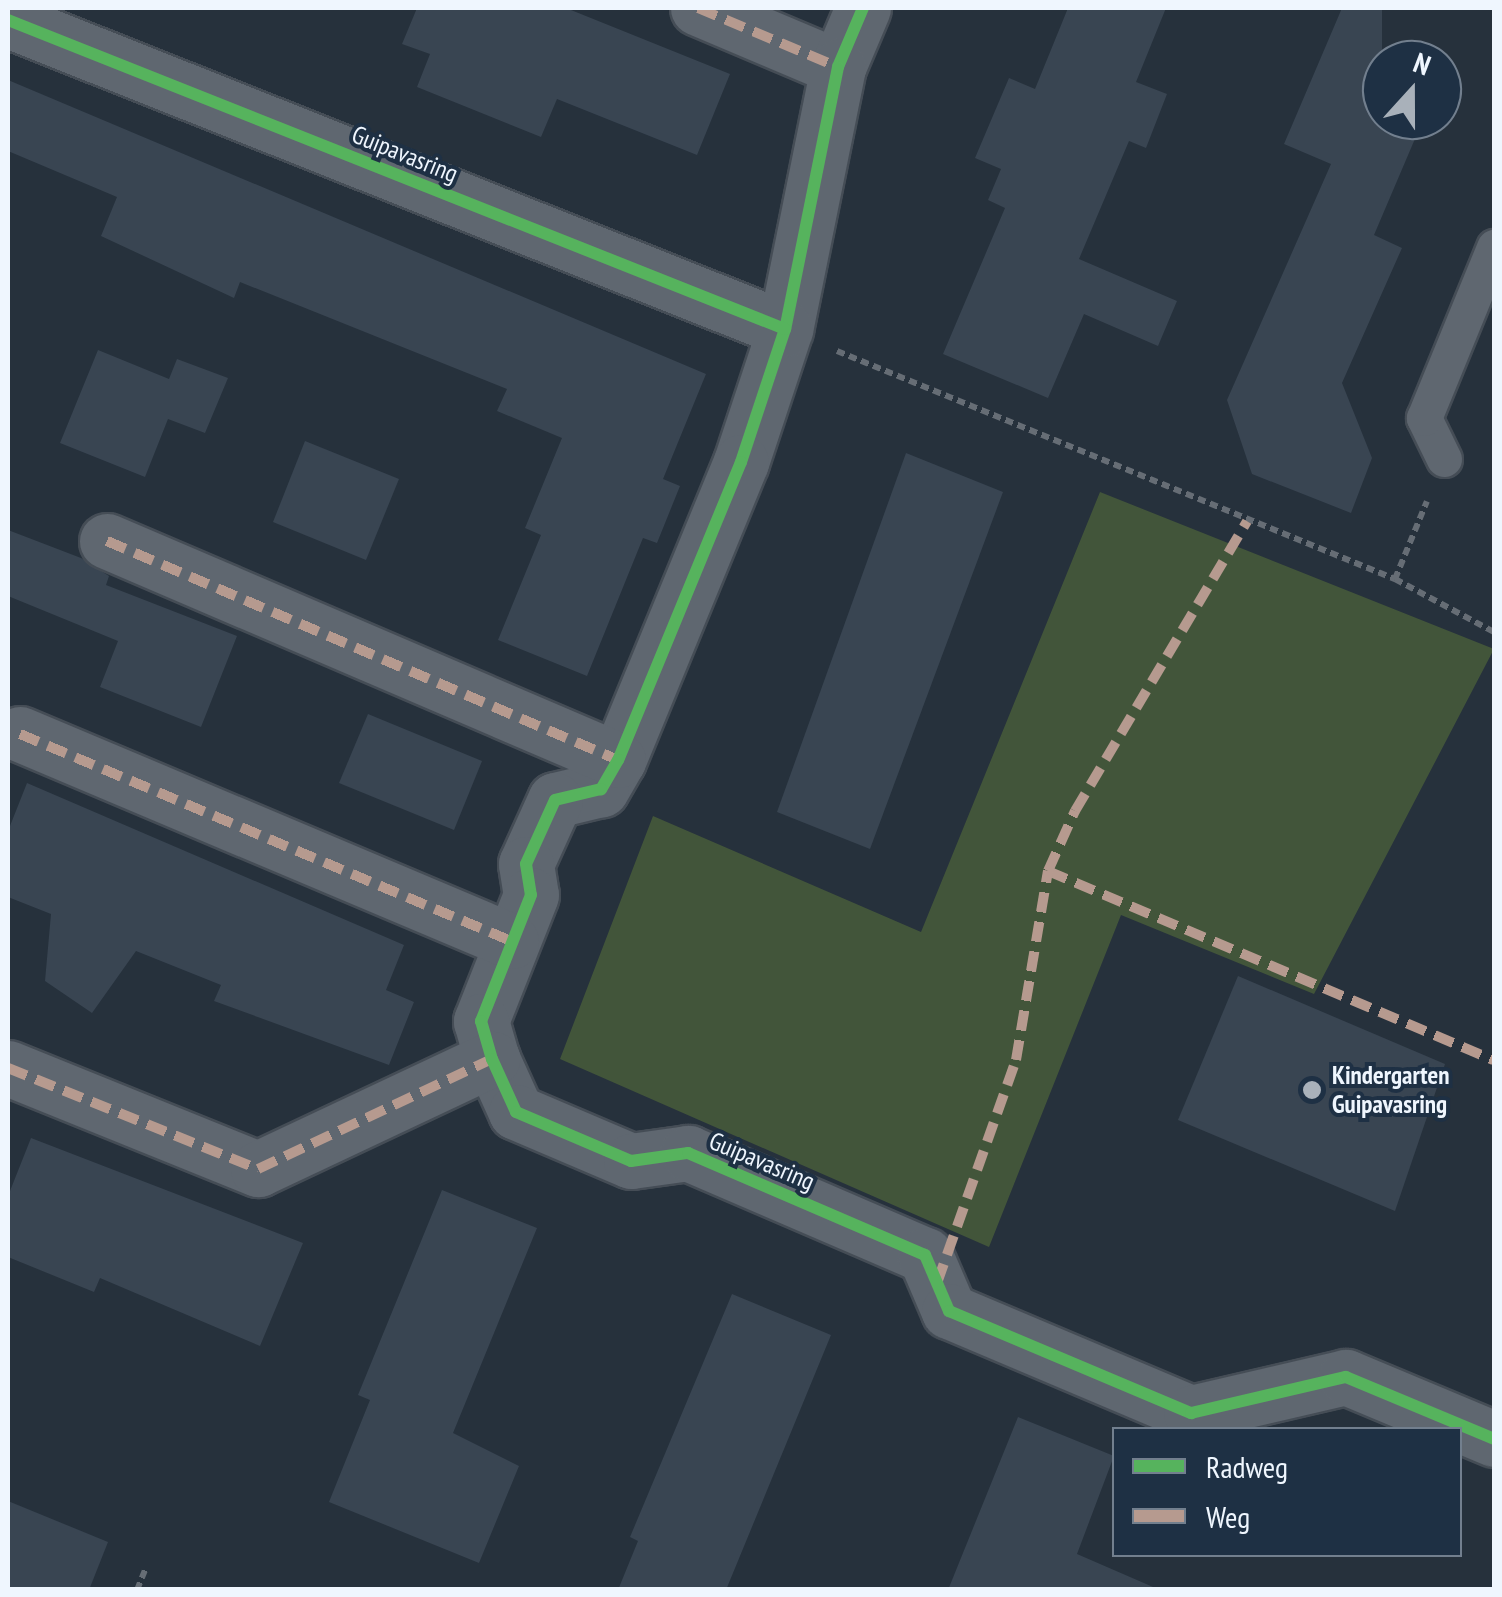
<!DOCTYPE html>
<style>
body{margin:0}
#map{position:relative;width:1502px;height:1597px;overflow:hidden;background:#26313c;font-family:"PT Sans Narrow",sans-serif}
div>[style]{position:absolute}
[style*='--x']{left:calc(var(--x)*1px);top:calc(var(--y)*1px);width:calc(var(--w)*1px);rotate:calc(var(--a)*1deg)}
.green>*{inset:0;background:#42553a}
.building>*{inset:0;background:#394552}
.path>*{height:6px;margin-top:-3px;transform-origin:0;background:repeating-linear-gradient(90deg,#666d75 0 8px,transparent 0 13px)}
.roads{filter:drop-shadow(2px 0 #454d56) drop-shadow(-2px 0 #454d56) drop-shadow(0 2px #454d56) drop-shadow(0 -2px #454d56)}
.lane>*{height:35px;margin:-17.5px;padding:0 17.5px;transform-origin:17.5px;border-radius:17.5px;background:#5f6770}
.street>*{height:55px;margin:-27.5px;padding:0 27.5px;transform-origin:27.5px;border-radius:27.5px;background:#5f6770}
.quiet>*{height:10px;margin-top:-5px;transform-origin:0;background:repeating-linear-gradient(90deg,#b69a8f 0 20px,transparent 0 30px)}
.cycleway>*{height:12px;margin:-6px;padding:0 6px;transform-origin:6px;border-radius:6px;background:#56b35d}
.dots>*{width:28px;height:28px;translate:-50% -50%;box-sizing:border-box;border:5px solid #1e3044;border-radius:50%}
span{translate:-50% -50%;white-space:nowrap;text-align:center;line-height:1.15;-webkit-text-stroke:8px #1e3044;paint-order:stroke}
.street-label{font-size:25px;color:#eff6fe}
.poi-label{font-size:25px;color:#eff6fe;font-weight:700}
.left{translate:0 -50%;text-align:left}
.frame{position:absolute;inset:0;border:10px solid #eff6fe;pointer-events:none}
.legend{position:absolute;left:1112px;top:1427px;width:350px;height:130px;box-sizing:border-box;background:#1e3044;border:2px solid #727f8e;margin:0;padding:12px 18px;list-style:none;font-size:30px;color:#eff6fe}
.legend li{display:flex;align-items:center;gap:20px;height:50px}
.legend b{width:50px;border:2px solid #727f8e}
.north{position:absolute;left:1362px;top:40px;width:100px;height:100px;box-sizing:border-box;background:#1e3044;border:2px solid #727f8e;border-radius:50%;rotate:21deg;font-size:28px;font-weight:700;line-height:40px;text-align:center;color:#eff6fe}
.north::after{content:'';display:block;margin:auto;width:35px;height:45px;background:#a9b1ba;clip-path:polygon(50% 0,100% 100%,50% 72%,0 100%)}
</style>
<div id="map">
<div class="green">
<i style="clip-path:polygon(1100px 492px,1494px 649px,1314px 994px,1121px 915px,989px 1247px,560px 1059px,653px 816px,921px 932px)"></i>
</div>
<div class="building">
<i style="clip-path:polygon(417px 8px,566px 8px,730px 74px,697px 155px,557px 99px,541px 137px,417px 87px,430px 54px,402px 44px)"></i>
<i style="clip-path:polygon(1068px 8px,1166px 8px,1136px 82px,1167px 94px,1146px 148px,1129px 141px,1079px 259px,1177px 301px,1158px 346px,1084px 314px,1048px 398px,943px 354px,1005px 208px,988px 200px,1001px 169px,975px 158px,1009px 78px,1035px 89px)"></i>
<i style="clip-path:polygon(1342px 8px,1382px 8px,1382px 120px,1423px 120px,1374px 235px,1402px 248px,1342px 383px,1372px 458px,1351px 513px,1252px 474px,1227px 400px,1331px 164px,1284px 144px)"></i>
<i style="clip-path:polygon(8px 80px,706px 374px,663px 479px,680px 486px,657px 543px,643px 538px,587px 676px,498px 640px,541px 535px,525px 528px,562px 438px,497px 411px,507px 389px,240px 282px,234px 298px,101px 236px,117px 197px,8px 151px)"></i>
<i style="clip-path:polygon(98px 350px,169px 379px,177px 359px,228px 378px,205px 433px,168px 419px,145px 477px,60px 443px)"></i>
<i style="clip-path:polygon(305px 441px,399px 479px,366px 560px,273px 522px)"></i>
<i style="clip-path:polygon(906px 453px,1003px 492px,870px 849px,777px 812px)"></i>
<i style="clip-path:polygon(8px 530px,81px 558px,109px 576px,106px 585px,237px 636px,201px 727px,100px 687px,118px 641px,8px 596px)"></i>
<i style="clip-path:polygon(368px 714px,482px 761px,454px 830px,339px 783px)"></i>
<i style="clip-path:polygon(27px 783px,404px 945px,386px 990px,414px 1002px,389px 1065px,214px 1001px,221px 985px,136px 951px,92px 1013px,45px 981px,51px 914px,8px 897px,8px 831px)"></i>
<i style="clip-path:polygon(1238px 976px,1445px 1064px,1395px 1211px,1178px 1120px)"></i>
<i style="clip-path:polygon(31px 1138px,303px 1243px,260px 1346px,100px 1278px,94px 1292px,8px 1257px,8px 1196px)"></i>
<i style="clip-path:polygon(442px 1190px,537px 1228px,453px 1433px,519px 1466px,479px 1563px,329px 1502px,370px 1400px,358px 1395px)"></i>
<i style="clip-path:polygon(732px 1294px,831px 1335px,726px 1590px,618px 1590px,638px 1541px,630px 1537px)"></i>
<i style="clip-path:polygon(1018px 1417px,1114px 1456px,1077px 1554px,1160px 1590px,948px 1590px)"></i>
<i style="clip-path:polygon(8px 1501px,108px 1542px,89px 1590px,8px 1590px)"></i>
</div>
<div class="path">
<i style="--x:837;--y:351;--w:603;--a:22.23"></i>
<i style="--x:1395;--y:579;--w:112;--a:28.2"></i>
<i style="--x:1395;--y:579;--w:84;--a:-67.7"></i>
<i style="--x:137;--y:1590;--w:24;--a:-68"></i>
</div>
<div class="roads">
<div class="lane">
<i style="--x:1444;--y:459;--w:46;--a:-116"></i>
<i style="--x:1424;--y:418;--w:185;--a:-67.7"></i>
</div>
<div class="street">
<i style="--x:698;--y:8;--w:152;--a:22.9"></i>
<i style="--x:863;--y:8;--w:64;--a:113"></i>
<i style="--x:838;--y:67;--w:267;--a:101.4"></i>
<i style="--x:785;--y:329;--w:140;--a:108.3"></i>
<i style="--x:741;--y:462;--w:322;--a:112.4"></i>
<i style="--x:618;--y:760;--w:34;--a:120"></i>
<i style="--x:601;--y:789;--w:47;--a:166.6"></i>
<i style="--x:555;--y:800;--w:70;--a:114.4"></i>
<i style="--x:526;--y:864;--w:31;--a:81"></i>
<i style="--x:531;--y:895;--w:136;--a:111.6"></i>
<i style="--x:481;--y:1021;--w:40;--a:74"></i>
<i style="--x:492;--y:1059;--w:58;--a:65.6"></i>
<i style="--x:516;--y:1112;--w:125;--a:23.1"></i>
<i style="--x:631;--y:1161;--w:58;--a:-8"></i>
<i style="--x:688;--y:1153;--w:258;--a:23.3"></i>
<i style="--x:925;--y:1255;--w:61;--a:66.8"></i>
<i style="--x:949;--y:1311;--w:263;--a:22.9"></i>
<i style="--x:1191;--y:1413;--w:159;--a:-13.1"></i>
<i style="--x:1346;--y:1377;--w:160;--a:22.7"></i>
<i style="--x:8;--y:20;--w:836;--a:21.69"></i>
<i style="--x:107;--y:541;--w:556;--a:23.2"></i>
<i style="--x:20;--y:734;--w:533;--a:22.86"></i>
<i style="--x:8;--y:1068;--w:270;--a:22"></i>
<i style="--x:258;--y:1169;--w:259;--a:-25.2"></i>
</div>
</div>
<div class="quiet">
<i style="--x:698;--y:8;--w:152;--a:22.9"></i>
<i style="--x:107;--y:541;--w:556;--a:23.2"></i>
<i style="--x:20;--y:734;--w:533;--a:22.86"></i>
<i style="--x:1048;--y:871;--w:484;--a:23"></i>
<i style="--x:8;--y:1068;--w:270;--a:22"></i>
<i style="--x:258;--y:1169;--w:259;--a:-25.2"></i>
<i style="--x:937;--y:1283;--w:237;--a:-70.5"></i>
<i style="--x:1016;--y:1060;--w:192;--a:-80.4"></i>
<i style="--x:1048;--y:871;--w:66;--a:-65.8"></i>
<i style="--x:1075;--y:811;--w:337;--a:-59.3"></i>
</div>
<div class="cycleway">
<i style="--x:863;--y:8;--w:64;--a:113"></i>
<i style="--x:838;--y:67;--w:267;--a:101.4"></i>
<i style="--x:785;--y:329;--w:140;--a:108.3"></i>
<i style="--x:741;--y:462;--w:322;--a:112.4"></i>
<i style="--x:618;--y:760;--w:34;--a:120"></i>
<i style="--x:601;--y:789;--w:47;--a:166.6"></i>
<i style="--x:555;--y:800;--w:70;--a:114.4"></i>
<i style="--x:526;--y:864;--w:31;--a:81"></i>
<i style="--x:531;--y:895;--w:136;--a:111.6"></i>
<i style="--x:481;--y:1021;--w:40;--a:74"></i>
<i style="--x:492;--y:1059;--w:58;--a:65.6"></i>
<i style="--x:516;--y:1112;--w:125;--a:23.1"></i>
<i style="--x:631;--y:1161;--w:58;--a:-8"></i>
<i style="--x:688;--y:1153;--w:258;--a:23.3"></i>
<i style="--x:925;--y:1255;--w:61;--a:66.8"></i>
<i style="--x:949;--y:1311;--w:263;--a:22.9"></i>
<i style="--x:1191;--y:1413;--w:159;--a:-13.1"></i>
<i style="--x:1346;--y:1377;--w:160;--a:22.7"></i>
<i style="--x:8;--y:20;--w:836;--a:21.69"></i>
</div>
<div class="dots">
<i style="left:1312px;top:1090px;background:#a9b1ba"></i>
</div>
<div class="street-label">
<span style="left:405px;top:154px;rotate:22deg">Guipavasring</span>
<span style="left:762px;top:1161px;rotate:23deg">Guipavasring</span>
</div>
<div class="poi-label">
<span class="left" style="left:1332px;top:1090px">Kindergarten<br>Guipavasring</span>
</div>
<div class="frame"></div>
<ul class="legend">
<li><b style="height:12px;background:#56b35d"></b>Radweg</li>
<li><b style="height:12px;background:#b69a8f"></b>Weg</li>
</ul>
<div class="north">N</div>
</div>
